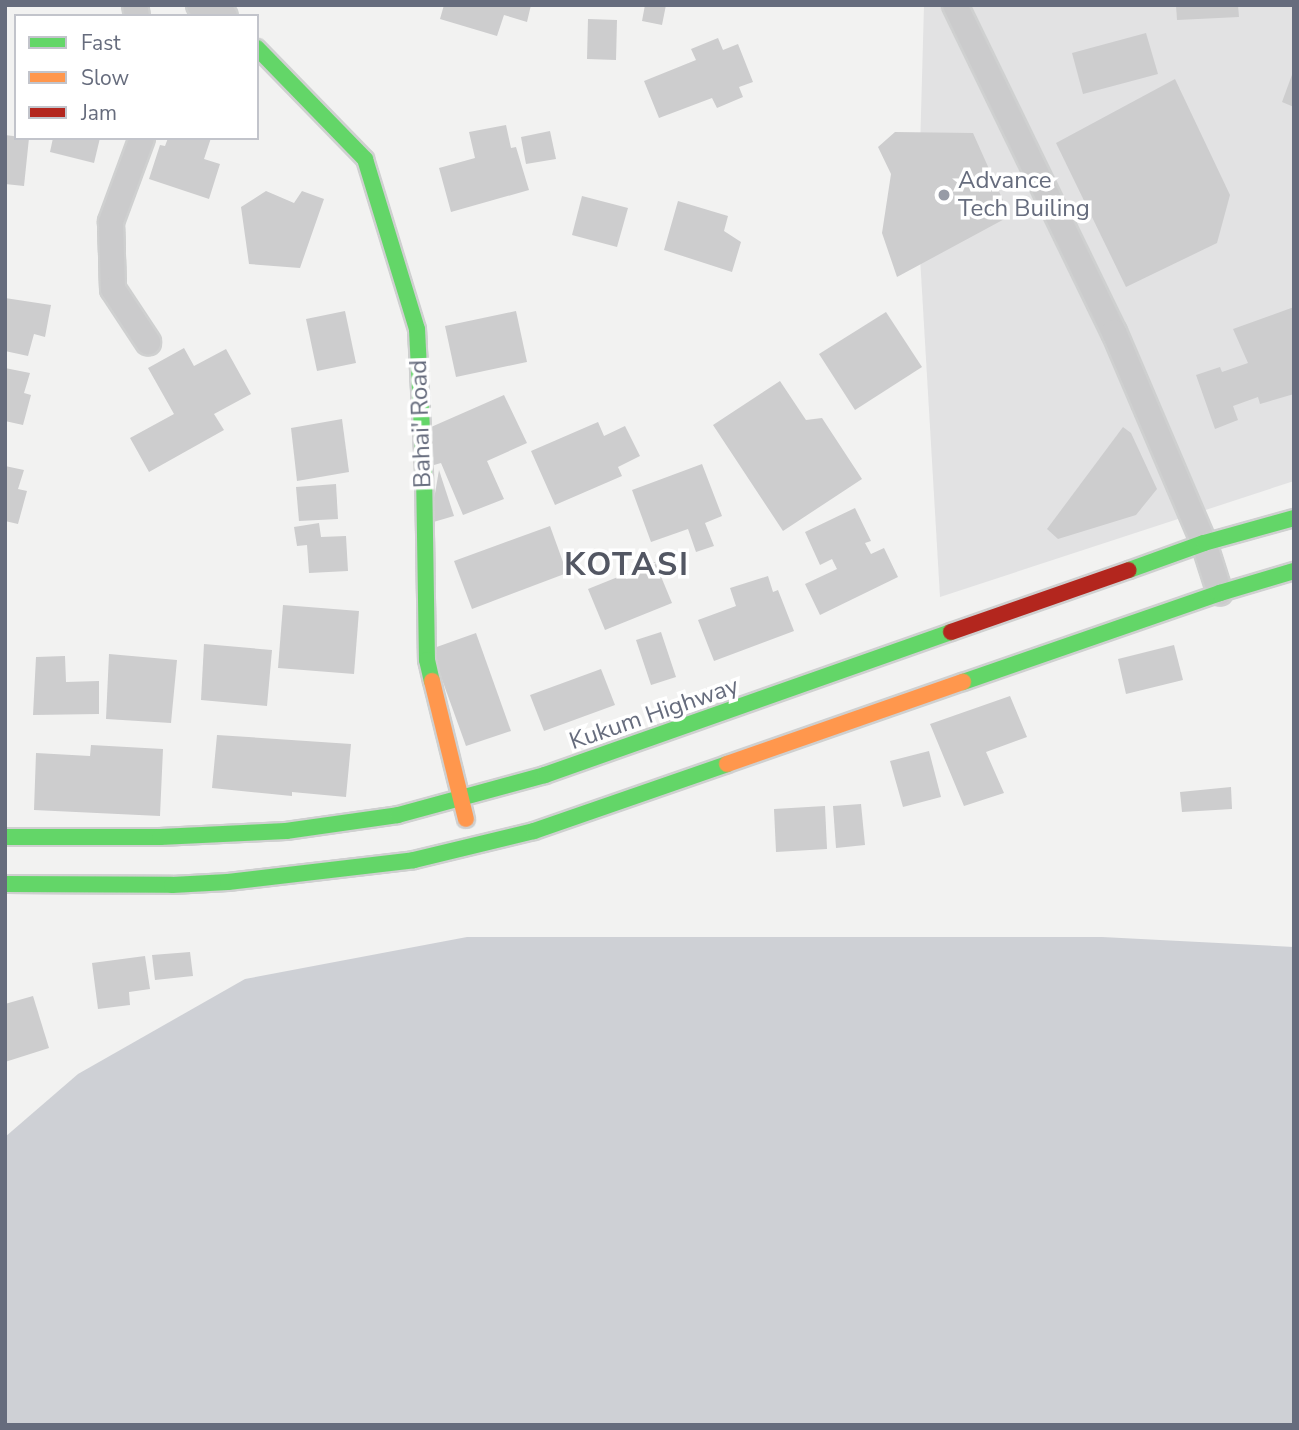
<!DOCTYPE html>
<style>
body{margin:0}
#map{position:relative;width:1299px;height:1430px;overflow:hidden;background:#f2f2f1;font-family:"Nunito Sans",sans-serif}
div>[style]{position:absolute}
[style*='--x']{left:calc(var(--x)*1px);top:calc(var(--y)*1px);width:calc(var(--w)*1px);rotate:calc(var(--a)*1deg)}
.built>*{inset:0;background:#e2e2e3}
.water>*{inset:0;background:#ced0d5}
.building>*{inset:0;background:#cdcdce}
.roads{filter:drop-shadow(2px 0 #cfd0d0) drop-shadow(-2px 0 #cfd0d0) drop-shadow(0 2px #cfd0d0) drop-shadow(0 -2px #cfd0d0)}
.street>*{height:24px;margin:-12px;padding:0 12px;transform-origin:12px;border-radius:12px;background:#cbcbcc}
.fast>*{height:16px;margin:-8px;padding:0 8px;transform-origin:8px;border-radius:8px;background:#63d668}
.slow>*{height:16px;margin:-8px;padding:0 8px;transform-origin:8px;border-radius:8px;background:#ff974d}
.jam>*{height:16px;margin:-8px;padding:0 8px;transform-origin:8px;border-radius:8px;background:#b3261e}
.dots>*{width:19px;height:19px;translate:-50% -50%;box-sizing:border-box;border:4px solid #fff;border-radius:50%}
span{translate:-50% -50%;white-space:nowrap;text-align:center;line-height:1.15;-webkit-text-stroke:7px #fff;paint-order:stroke}
.poi-label{font-size:24px;color:#666c7d}
.left{translate:0 -50%;text-align:left}
.street-label{font-size:24px;color:#666c7d}
.district-label{font-size:32px;color:#535763;font-weight:700;letter-spacing:2px}
.frame{position:absolute;inset:0;border:7px solid #666c7d;pointer-events:none}
.legend{position:absolute;left:14px;top:14px;width:245px;height:126px;box-sizing:border-box;background:#fff;border:2px solid #c2c4cb;margin:0;padding:9px 12px;list-style:none;font-size:21px;color:#666c7d}
.legend li{display:flex;align-items:center;gap:14px;height:35px}
.legend b{width:35px;border:2px solid #c2c4cb}
</style>
<div id="map">
<div class="built">
<i style="clip-path:polygon(924px 5px,1294px 5px,1294px 481px,940px 597px,918px 223px)"></i>
</div>
<div class="water">
<i style="clip-path:polygon(467px 937px,1102px 937px,1294px 947px,1294px 1425px,5px 1425px,5px 1137px,78px 1074px,245px 979px)"></i>
</div>
<div class="building">
<i style="clip-path:polygon(444px 5px,531px 5px,527px 22px,504px 15px,497px 36px,440px 19px)"></i>
<i style="clip-path:polygon(645px 5px,666px 5px,662px 25px,642px 21px)"></i>
<i style="clip-path:polygon(1176px 5px,1238px 5px,1239px 17px,1177px 20px)"></i>
<i style="clip-path:polygon(588px 19px,617px 20px,616px 60px,587px 59px)"></i>
<i style="clip-path:polygon(1146px 33px,1158px 74px,1083px 94px,1072px 53px)"></i>
<i style="clip-path:polygon(718px 38px,723px 50px,738px 44px,753px 82px,739px 87px,743px 97px,717px 108px,712px 98px,659px 118px,644px 81px,696px 60px,691px 49px)"></i>
<i style="clip-path:polygon(1293px 72px,1294px 72px,1294px 107px,1282px 102px)"></i>
<i style="clip-path:polygon(1175px 79px,1230px 195px,1217px 243px,1126px 287px,1056px 143px)"></i>
<i style="clip-path:polygon(506px 125px,511px 148px,516px 147px,529px 190px,451px 212px,439px 168px,475px 158px,469px 132px)"></i>
<i style="clip-path:polygon(550px 131px,556px 159px,526px 164px,521px 137px)"></i>
<i style="clip-path:polygon(895px 132px,973px 133px,1010px 216px,897px 277px,882px 233px,891px 174px,878px 147px)"></i>
<i style="clip-path:polygon(5px 135px,29px 138px,24px 186px,5px 184px)"></i>
<i style="clip-path:polygon(53px 138px,100px 138px,94px 163px,50px 152px)"></i>
<i style="clip-path:polygon(168px 138px,211px 138px,204px 159px,220px 164px,209px 199px,149px 179px,160px 145px,165px 146px)"></i>
<i style="clip-path:polygon(266px 191px,294px 203px,302px 191px,324px 199px,300px 268px,249px 264px,241px 207px)"></i>
<i style="clip-path:polygon(582px 196px,628px 208px,617px 247px,572px 235px)"></i>
<i style="clip-path:polygon(678px 201px,728px 216px,724px 231px,741px 242px,732px 272px,664px 250px)"></i>
<i style="clip-path:polygon(5px 298px,51px 305px,45px 337px,34px 334px,28px 356px,5px 351px)"></i>
<i style="clip-path:polygon(1294px 307px,1294px 394px,1260px 404px,1258px 397px,1233px 406px,1238px 420px,1215px 429px,1196px 375px,1220px 367px,1222px 372px,1248px 363px,1233px 329px)"></i>
<i style="clip-path:polygon(345px 311px,356px 363px,317px 371px,306px 319px)"></i>
<i style="clip-path:polygon(516px 311px,527px 362px,456px 377px,445px 326px)"></i>
<i style="clip-path:polygon(886px 312px,922px 367px,855px 410px,819px 354px)"></i>
<i style="clip-path:polygon(184px 348px,194px 366px,226px 349px,251px 394px,214px 414px,224px 430px,149px 472px,130px 438px,174px 414px,148px 368px)"></i>
<i style="clip-path:polygon(5px 368px,30px 373px,24px 393px,31px 395px,23px 425px,5px 421px)"></i>
<i style="clip-path:polygon(780px 381px,806px 420px,822px 418px,862px 479px,783px 531px,713px 425px)"></i>
<i style="clip-path:polygon(504px 395px,527px 443px,487px 461px,504px 499px,463px 515px,441px 463px,434px 465px,422px 431px)"></i>
<i style="clip-path:polygon(342px 419px,349px 472px,297px 481px,291px 428px)"></i>
<i style="clip-path:polygon(598px 422px,604px 436px,625px 426px,640px 456px,618px 467px,622px 476px,555px 505px,531px 451px)"></i>
<i style="clip-path:polygon(1123px 427px,1131px 433px,1157px 489px,1136px 515px,1058px 539px,1047px 529px)"></i>
<i style="clip-path:polygon(702px 464px,722px 516px,705px 523px,714px 546px,696px 552px,688px 529px,651px 542px,632px 490px)"></i>
<i style="clip-path:polygon(5px 466px,24px 470px,18px 489px,27px 491px,18px 524px,5px 521px)"></i>
<i style="clip-path:polygon(439px 470px,454px 516px,430px 523px)"></i>
<i style="clip-path:polygon(336px 484px,338px 519px,299px 521px,296px 487px)"></i>
<i style="clip-path:polygon(855px 508px,871px 541px,865px 543px,871px 554px,884px 548px,898px 577px,820px 615px,805px 584px,837px 569px,832px 559px,820px 565px,805px 532px)"></i>
<i style="clip-path:polygon(319px 523px,321px 537px,346px 536px,348px 571px,309px 573px,307px 545px,297px 546px,294px 527px)"></i>
<i style="clip-path:polygon(550px 526px,567px 573px,472px 609px,454px 561px)"></i>
<i style="clip-path:polygon(655px 562px,672px 603px,605px 630px,588px 589px)"></i>
<i style="clip-path:polygon(768px 576px,773px 592px,778px 590px,794px 631px,714px 661px,698px 620px,736px 606px,730px 588px)"></i>
<i style="clip-path:polygon(283px 605px,359px 611px,354px 674px,278px 668px)"></i>
<i style="clip-path:polygon(661px 632px,676px 677px,651px 685px,636px 640px)"></i>
<i style="clip-path:polygon(476px 633px,511px 731px,466px 746px,431px 649px)"></i>
<i style="clip-path:polygon(204px 644px,272px 650px,267px 706px,201px 700px)"></i>
<i style="clip-path:polygon(1174px 645px,1183px 680px,1126px 694px,1118px 659px)"></i>
<i style="clip-path:polygon(109px 654px,177px 660px,171px 723px,106px 719px)"></i>
<i style="clip-path:polygon(65px 656px,66px 682px,99px 681px,99px 714px,33px 715px,36px 657px)"></i>
<i style="clip-path:polygon(601px 669px,615px 705px,544px 731px,530px 695px)"></i>
<i style="clip-path:polygon(1010px 696px,1027px 737px,986px 752px,1004px 793px,964px 806px,930px 724px)"></i>
<i style="clip-path:polygon(217px 735px,351px 744px,346px 797px,292px 792px,292px 796px,212px 788px)"></i>
<i style="clip-path:polygon(91px 745px,163px 749px,160px 816px,34px 810px,36px 753px,90px 756px)"></i>
<i style="clip-path:polygon(929px 751px,941px 797px,903px 807px,890px 761px)"></i>
<i style="clip-path:polygon(1231px 787px,1232px 809px,1182px 812px,1180px 792px)"></i>
<i style="clip-path:polygon(861px 804px,865px 845px,836px 848px,833px 806px)"></i>
<i style="clip-path:polygon(825px 806px,827px 849px,776px 852px,774px 809px)"></i>
<i style="clip-path:polygon(190px 952px,193px 976px,155px 980px,152px 955px)"></i>
<i style="clip-path:polygon(145px 956px,150px 989px,129px 992px,130px 1005px,98px 1009px,92px 963px)"></i>
<i style="clip-path:polygon(33px 996px,49px 1048px,5px 1062px,5px 1004px)"></i>
</div>
<div class="roads">
<div class="street">
<i style="--x:135;--y:5;--w:11;--a:80"></i>
<i style="--x:199;--y:5;--w:28;--a:23"></i>
<i style="--x:955;--y:5;--w:364;--a:64.1"></i>
<i style="--x:1114;--y:332;--w:229;--a:66.9"></i>
<i style="--x:1204;--y:543;--w:52;--a:72.3"></i>
<i style="--x:142;--y:138;--w:90;--a:110.3"></i>
<i style="--x:111;--y:222;--w:67;--a:88.3"></i>
<i style="--x:113;--y:289;--w:64;--a:56.6"></i>
</div>
<div class="fast">
<i style="--x:257;--y:48;--w:155;--a:45.8"></i>
<i style="--x:365;--y:159;--w:178;--a:73"></i>
<i style="--x:417;--y:329;--w:142;--a:87.2"></i>
<i style="--x:424;--y:471;--w:189;--a:89.1"></i>
<i style="--x:427;--y:660;--w:22;--a:77"></i>
<i style="--x:1129;--y:570;--w:80;--a:-19.8"></i>
<i style="--x:1204;--y:543;--w:93;--a:-15.5"></i>
<i style="--x:963;--y:682;--w:272;--a:-19.1"></i>
<i style="--x:1220;--y:593;--w:77;--a:-16.6"></i>
<i style="--x:5;--y:837;--w:155;--a:0"></i>
<i style="--x:160;--y:837;--w:126;--a:-2.7"></i>
<i style="--x:286;--y:831;--w:113;--a:-8.1"></i>
<i style="--x:398;--y:815;--w:152;--a:-15.2"></i>
<i style="--x:545;--y:775;--w:430;--a:-19.4"></i>
<i style="--x:5;--y:884;--w:167;--a:0.3"></i>
<i style="--x:172;--y:885;--w:56;--a:-3.1"></i>
<i style="--x:228;--y:882;--w:187;--a:-6.7"></i>
<i style="--x:414;--y:860;--w:123;--a:-13.6"></i>
<i style="--x:534;--y:831;--w:204;--a:-19.1"></i>
</div>
<div class="slow">
<i style="--x:432;--y:681;--w:142;--a:76.2"></i>
<i style="--x:727;--y:764;--w:250;--a:-19.2"></i>
</div>
<div class="jam">
<i style="--x:951;--y:632;--w:188;--a:-19.2"></i>
</div>
</div>
<div class="dots">
<i style="left:944px;top:195px;background:#979ba6"></i>
</div>
<div class="poi-label">
<span class="left" style="left:958px;top:195px">Advance<br>Tech Builing</span>
</div>
<div class="street-label">
<span style="left:421px;top:424px;rotate:-92deg">Bahai' Road</span>
<span style="left:654px;top:714px;rotate:-19deg">Kukum Highway</span>
</div>
<div class="district-label">
<span style="left:627px;top:565px">KOTASI</span>
</div>
<div class="frame"></div>
<ul class="legend">
<li><b style="height:9px;background:#63d668"></b>Fast</li>
<li><b style="height:9px;background:#ff974d"></b>Slow</li>
<li><b style="height:9px;background:#b3261e"></b>Jam</li>
</ul>
</div>
